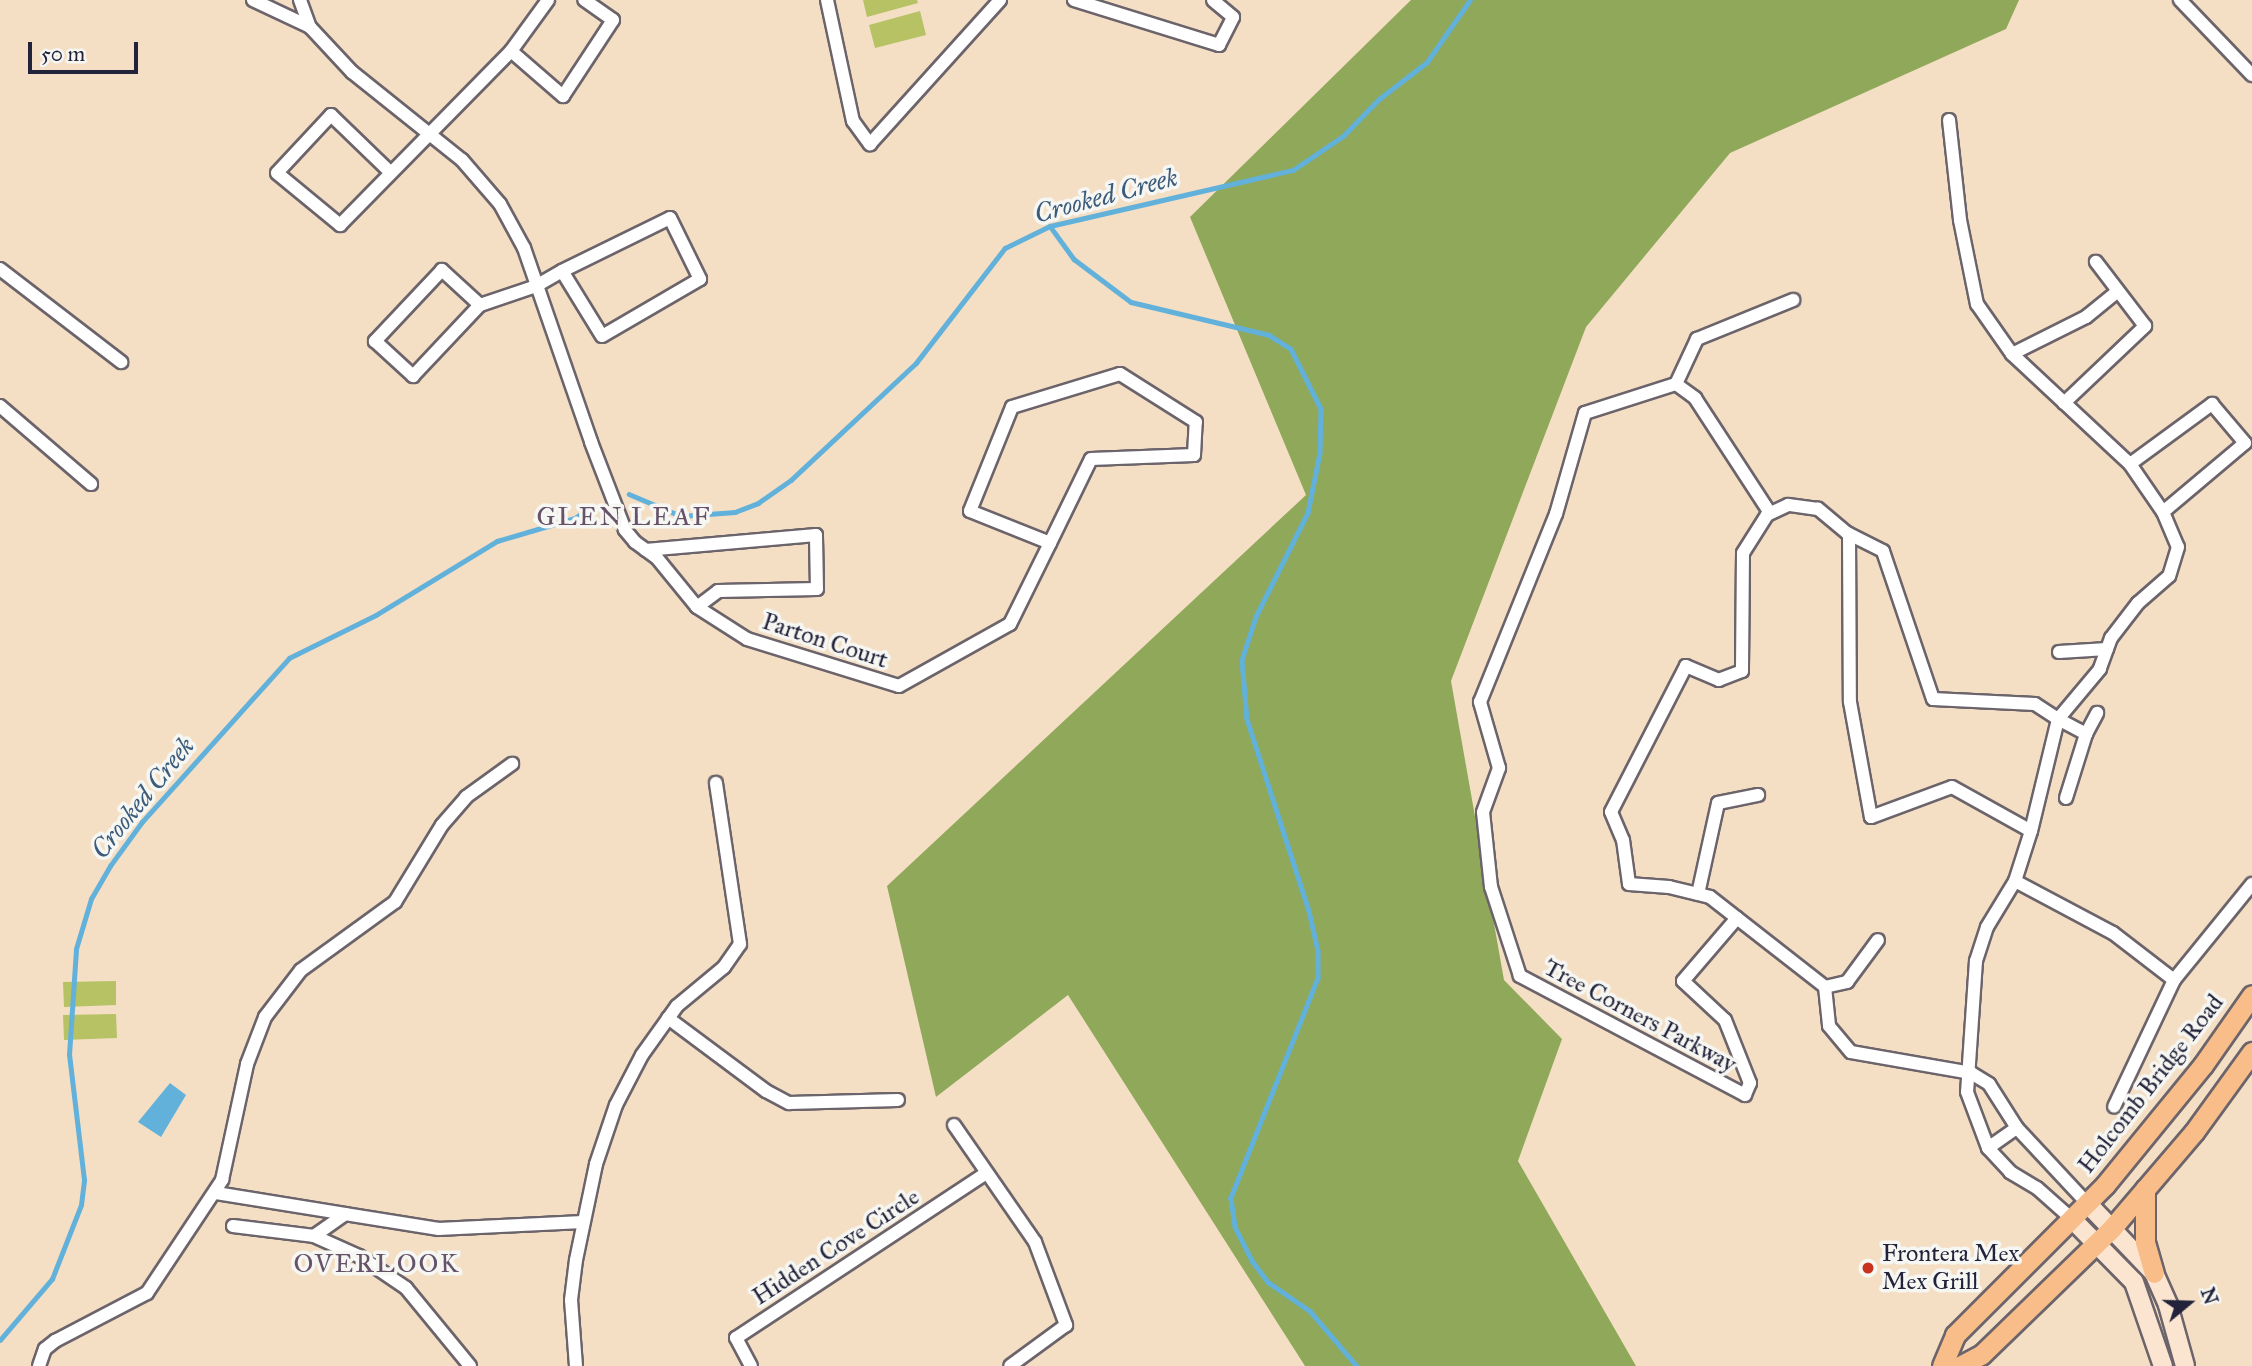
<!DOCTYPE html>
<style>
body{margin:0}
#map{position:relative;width:2252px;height:1366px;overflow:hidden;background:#f4dfc5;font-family:"IM FELL Great Primer",serif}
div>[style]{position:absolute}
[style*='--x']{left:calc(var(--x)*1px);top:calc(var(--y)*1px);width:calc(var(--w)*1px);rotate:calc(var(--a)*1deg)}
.green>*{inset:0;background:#b6c264}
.forest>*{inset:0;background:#90a85a}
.water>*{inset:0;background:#61b1db}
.stream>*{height:4.5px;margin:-2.25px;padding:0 2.25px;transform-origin:2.25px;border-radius:2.25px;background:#61b1db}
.roads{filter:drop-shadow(2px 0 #6c646b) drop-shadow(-2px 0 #6c646b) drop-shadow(0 2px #6c646b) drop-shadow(0 -2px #6c646b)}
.street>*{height:12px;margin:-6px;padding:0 6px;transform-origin:6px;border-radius:6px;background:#fff}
.secondary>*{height:18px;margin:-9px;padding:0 9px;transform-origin:9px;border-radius:9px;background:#fce5d0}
.primary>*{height:19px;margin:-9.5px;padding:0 9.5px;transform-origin:9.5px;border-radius:9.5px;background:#f8bd89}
.dots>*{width:19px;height:19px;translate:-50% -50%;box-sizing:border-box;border:4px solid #f6f6f2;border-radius:50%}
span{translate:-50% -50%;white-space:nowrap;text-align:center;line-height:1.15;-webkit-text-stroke:7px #f6f6f2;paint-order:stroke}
.street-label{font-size:24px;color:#22223b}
.poi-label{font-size:24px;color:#22223b}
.left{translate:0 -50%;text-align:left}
.water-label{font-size:26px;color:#3b5b7b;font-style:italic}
.neighbourhood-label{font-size:26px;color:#66536a;letter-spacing:2px}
.north{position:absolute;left:2154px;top:1268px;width:70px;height:70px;-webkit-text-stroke:5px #f6f6f2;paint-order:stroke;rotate:71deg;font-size:19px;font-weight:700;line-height:28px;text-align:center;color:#22223b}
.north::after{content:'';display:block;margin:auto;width:24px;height:32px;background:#22223b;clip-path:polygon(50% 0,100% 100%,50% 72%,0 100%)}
.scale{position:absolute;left:28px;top:42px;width:110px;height:32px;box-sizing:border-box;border:4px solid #22223b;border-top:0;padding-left:9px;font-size:21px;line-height:24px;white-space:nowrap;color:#22223b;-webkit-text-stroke:5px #f6f6f2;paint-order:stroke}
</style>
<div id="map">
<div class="green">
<i style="clip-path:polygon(863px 0,917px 0,918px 3px,867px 17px)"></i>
<i style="clip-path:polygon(920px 11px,926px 35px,875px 48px,869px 25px)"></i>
<i style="clip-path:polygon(116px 981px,116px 1005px,64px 1007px,63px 982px)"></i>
<i style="clip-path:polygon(116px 1014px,117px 1038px,64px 1040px,63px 1015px)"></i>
</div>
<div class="forest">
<i style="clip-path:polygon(1411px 0,2019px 0,2006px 29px,1730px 153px,1586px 327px,1451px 681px,1504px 980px,1562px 1039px,1518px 1161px,1636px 1366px,1305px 1366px,1068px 995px,936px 1097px,887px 886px,1306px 495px,1190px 217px)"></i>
</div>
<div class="water">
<i style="clip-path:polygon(170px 1083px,186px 1095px,161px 1137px,138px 1122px)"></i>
</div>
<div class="stream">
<i style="--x:1050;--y:226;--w:41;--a:54"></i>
<i style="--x:1074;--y:259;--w:71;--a:37"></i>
<i style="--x:1131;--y:302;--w:142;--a:13.4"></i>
<i style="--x:1269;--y:335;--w:26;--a:32"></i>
<i style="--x:1291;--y:349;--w:67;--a:63.4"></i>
<i style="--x:1321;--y:409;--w:44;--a:91.3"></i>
<i style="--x:1320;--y:453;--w:61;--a:101.3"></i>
<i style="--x:1308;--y:513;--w:116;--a:116.6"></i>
<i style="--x:1256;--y:617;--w:45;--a:108"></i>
<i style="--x:1242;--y:660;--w:59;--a:85.2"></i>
<i style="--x:1247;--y:719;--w:202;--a:72.1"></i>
<i style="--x:1309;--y:911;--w:41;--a:77.3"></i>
<i style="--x:1318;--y:951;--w:27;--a:90"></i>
<i style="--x:1318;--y:978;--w:237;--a:111.6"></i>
<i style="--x:1231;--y:1198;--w:29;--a:82"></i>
<i style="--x:1235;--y:1227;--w:39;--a:63"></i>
<i style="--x:1253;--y:1262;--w:25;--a:53"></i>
<i style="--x:1268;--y:1282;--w:51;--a:34.6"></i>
<i style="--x:1310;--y:1311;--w:72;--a:49.5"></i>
<i style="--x:629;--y:494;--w:56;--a:22.9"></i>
<i style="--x:681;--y:516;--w:54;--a:-4.2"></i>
<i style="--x:735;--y:512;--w:25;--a:-21"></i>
<i style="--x:758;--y:503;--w:40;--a:-34.9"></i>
<i style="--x:791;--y:480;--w:171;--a:-43.1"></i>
<i style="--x:916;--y:363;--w:145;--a:-52.3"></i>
<i style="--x:1005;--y:248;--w:50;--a:-26.1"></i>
<i style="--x:1050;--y:226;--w:249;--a:-13"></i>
<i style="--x:1293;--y:170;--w:60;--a:-34.2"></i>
<i style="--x:1343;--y:136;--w:52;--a:-45.8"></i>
<i style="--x:1379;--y:99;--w:61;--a:-37.6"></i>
<i style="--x:1427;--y:62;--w:75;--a:-55.3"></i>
<i style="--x:0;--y:1340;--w:80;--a:-49.6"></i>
<i style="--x:52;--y:1279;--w:79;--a:-68.6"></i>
<i style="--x:81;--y:1205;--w:25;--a:-83"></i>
<i style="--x:84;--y:1180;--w:126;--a:-96.8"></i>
<i style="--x:69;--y:1055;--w:106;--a:-86.2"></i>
<i style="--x:76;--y:949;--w:52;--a:-73.3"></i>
<i style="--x:91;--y:899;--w:38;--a:-60"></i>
<i style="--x:110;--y:866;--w:54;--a:-54"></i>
<i style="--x:142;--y:822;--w:220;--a:-48.1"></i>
<i style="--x:289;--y:658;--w:97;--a:-26.3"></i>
<i style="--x:376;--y:615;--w:142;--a:-31.4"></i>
<i style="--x:497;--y:541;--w:81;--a:-16.4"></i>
<i style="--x:575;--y:518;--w:19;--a:-36"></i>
</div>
<div class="roads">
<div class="street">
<i style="--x:253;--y:0;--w:63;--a:25.3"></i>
<i style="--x:310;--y:27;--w:62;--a:47"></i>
<i style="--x:352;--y:72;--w:141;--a:38.7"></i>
<i style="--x:462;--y:160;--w:58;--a:49.2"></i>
<i style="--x:500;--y:204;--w:50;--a:61.4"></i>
<i style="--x:524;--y:248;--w:205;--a:70.9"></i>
<i style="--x:591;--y:442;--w:94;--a:68.9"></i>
<i style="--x:625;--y:530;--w:16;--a:50"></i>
<i style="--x:635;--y:542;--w:27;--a:36"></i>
<i style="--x:657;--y:558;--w:63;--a:50.8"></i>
<i style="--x:697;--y:607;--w:26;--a:-37"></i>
<i style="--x:718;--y:591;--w:99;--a:-1.2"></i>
<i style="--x:817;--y:589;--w:54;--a:-91.1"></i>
<i style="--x:816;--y:535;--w:171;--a:175"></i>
<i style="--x:300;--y:0;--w:29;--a:70"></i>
<i style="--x:827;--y:0;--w:124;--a:77.9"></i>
<i style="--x:853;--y:121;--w:29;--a:54"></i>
<i style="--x:870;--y:144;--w:194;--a:-47.9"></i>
<i style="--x:1074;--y:0;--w:152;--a:17.2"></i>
<i style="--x:1219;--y:45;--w:31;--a:-63"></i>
<i style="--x:1233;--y:17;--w:26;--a:-140"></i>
<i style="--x:2180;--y:0;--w:104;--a:46.2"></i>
<i style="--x:511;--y:51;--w:63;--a:-54"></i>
<i style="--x:1949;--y:120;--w:101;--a:83.7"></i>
<i style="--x:1960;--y:220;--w:86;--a:78.6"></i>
<i style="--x:1977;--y:304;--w:61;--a:55"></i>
<i style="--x:2012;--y:354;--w:161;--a:43"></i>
<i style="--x:2130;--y:464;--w:58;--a:55.5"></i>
<i style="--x:2163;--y:512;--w:38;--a:67"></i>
<i style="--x:2178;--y:547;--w:30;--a:107"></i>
<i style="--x:2169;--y:576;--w:41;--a:138.9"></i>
<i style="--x:2138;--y:603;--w:44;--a:127.6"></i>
<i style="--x:2111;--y:638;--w:33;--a:110"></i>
<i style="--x:2100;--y:669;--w:65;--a:130"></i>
<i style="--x:2058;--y:719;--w:27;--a:-147"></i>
<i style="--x:2035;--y:704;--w:102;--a:-177.2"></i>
<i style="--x:1933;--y:699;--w:156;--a:-108.7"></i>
<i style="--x:1883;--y:551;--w:40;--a:-153.4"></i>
<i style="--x:1847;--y:533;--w:38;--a:-140"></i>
<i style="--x:1818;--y:509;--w:30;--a:-172"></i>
<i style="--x:1788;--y:505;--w:23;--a:155"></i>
<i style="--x:1767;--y:515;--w:45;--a:122.3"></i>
<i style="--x:1743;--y:553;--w:118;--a:90.5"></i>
<i style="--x:1742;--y:671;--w:25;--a:159"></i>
<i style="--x:1719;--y:680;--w:36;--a:-157"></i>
<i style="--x:1686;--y:666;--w:164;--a:117.2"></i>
<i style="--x:1611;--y:812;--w:30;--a:67"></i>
<i style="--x:1623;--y:840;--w:44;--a:82.2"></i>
<i style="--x:1629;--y:884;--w:40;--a:4.3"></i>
<i style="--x:1669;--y:887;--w:42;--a:13.7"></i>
<i style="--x:1710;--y:897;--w:146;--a:38"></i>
<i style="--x:1825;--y:987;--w:39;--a:84"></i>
<i style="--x:1829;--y:1026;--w:34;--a:50"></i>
<i style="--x:1851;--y:1052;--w:122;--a:9.9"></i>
<i style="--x:1971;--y:1073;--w:21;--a:31"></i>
<i style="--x:1989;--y:1084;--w:52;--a:57.5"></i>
<i style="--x:2017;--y:1128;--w:103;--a:47"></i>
<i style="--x:390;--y:172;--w:82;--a:-136"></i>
<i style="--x:331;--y:115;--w:79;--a:133"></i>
<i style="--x:277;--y:173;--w:82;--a:39.5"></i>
<i style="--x:340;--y:225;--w:244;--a:-45.5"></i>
<i style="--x:511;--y:51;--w:69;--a:40.9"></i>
<i style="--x:563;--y:96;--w:91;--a:-56.7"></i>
<i style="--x:613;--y:20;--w:35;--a:-145"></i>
<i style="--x:0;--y:269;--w:153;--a:37.5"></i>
<i style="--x:480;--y:305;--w:52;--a:-137.4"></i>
<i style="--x:442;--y:270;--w:98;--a:133.3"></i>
<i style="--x:375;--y:341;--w:52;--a:42.6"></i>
<i style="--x:413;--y:376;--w:98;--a:-46.7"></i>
<i style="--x:480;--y:305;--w:59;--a:-18.7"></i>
<i style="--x:536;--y:286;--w:30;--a:-30"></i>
<i style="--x:562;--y:271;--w:120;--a:-26.1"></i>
<i style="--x:670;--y:218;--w:68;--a:63.8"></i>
<i style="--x:700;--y:279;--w:113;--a:149.8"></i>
<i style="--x:602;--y:336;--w:76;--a:-121.6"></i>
<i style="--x:2012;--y:354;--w:83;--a:-26.6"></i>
<i style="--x:2086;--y:317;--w:41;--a:-39.1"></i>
<i style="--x:1676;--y:384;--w:24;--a:36"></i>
<i style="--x:1695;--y:398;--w:137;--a:56.9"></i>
<i style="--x:2064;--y:403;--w:112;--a:-43.5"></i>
<i style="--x:2145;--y:326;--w:81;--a:-127.4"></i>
<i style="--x:0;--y:406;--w:120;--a:40.6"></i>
<i style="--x:2130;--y:464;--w:102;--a:-36.2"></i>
<i style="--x:2212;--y:404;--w:51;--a:49.8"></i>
<i style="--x:2245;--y:443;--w:107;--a:139.9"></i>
<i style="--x:1849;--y:534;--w:168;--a:89.7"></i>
<i style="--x:1850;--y:702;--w:117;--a:79.7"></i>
<i style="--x:1871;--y:817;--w:86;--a:-20.3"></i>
<i style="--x:1952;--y:787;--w:90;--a:29.1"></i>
<i style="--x:2031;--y:831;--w:115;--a:-76.4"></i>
<i style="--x:2058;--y:719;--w:32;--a:28"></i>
<i style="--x:2086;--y:734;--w:24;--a:-62"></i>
<i style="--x:697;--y:607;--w:59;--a:32.6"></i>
<i style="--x:747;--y:639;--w:159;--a:17.2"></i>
<i style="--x:899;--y:686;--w:127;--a:-29.2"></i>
<i style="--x:1010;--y:624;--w:90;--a:-63.7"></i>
<i style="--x:1050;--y:543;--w:93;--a:-64"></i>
<i style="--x:1091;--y:459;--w:103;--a:-2.2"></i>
<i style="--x:1194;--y:455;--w:33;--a:-87"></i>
<i style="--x:1196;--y:422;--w:90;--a:-147.7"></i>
<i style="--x:1120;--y:374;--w:113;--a:163"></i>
<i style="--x:1012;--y:407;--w:112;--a:112"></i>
<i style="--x:970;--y:511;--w:86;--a:21.8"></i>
<i style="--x:2059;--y:652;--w:48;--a:-3.6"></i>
<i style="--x:2066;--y:798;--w:67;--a:-72.6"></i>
<i style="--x:2031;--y:831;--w:52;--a:107.7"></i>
<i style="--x:2015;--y:881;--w:54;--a:121.3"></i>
<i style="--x:1987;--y:927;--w:36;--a:108"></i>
<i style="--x:1976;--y:961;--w:131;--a:93.9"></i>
<i style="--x:1967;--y:1092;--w:60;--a:69.4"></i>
<i style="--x:1988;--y:1148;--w:33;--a:47"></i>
<i style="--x:2010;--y:1172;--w:31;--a:31"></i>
<i style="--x:2037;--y:1188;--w:47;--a:41.5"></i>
<i style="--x:2015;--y:881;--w:111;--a:28"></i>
<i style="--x:2113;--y:933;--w:77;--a:37.6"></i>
<i style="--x:2174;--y:980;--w:140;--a:115.3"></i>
<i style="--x:1698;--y:894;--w:93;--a:-77.6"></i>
<i style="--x:1718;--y:803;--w:41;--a:-11.3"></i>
<i style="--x:1737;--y:918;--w:83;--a:130.6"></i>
<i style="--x:1683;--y:981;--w:57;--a:42.9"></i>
<i style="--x:1725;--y:1020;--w:68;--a:68.4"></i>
<i style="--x:1750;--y:1083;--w:13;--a:113"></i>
<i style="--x:1745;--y:1095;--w:255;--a:-152.1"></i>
<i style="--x:1520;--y:976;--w:94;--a:-108"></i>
<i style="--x:1491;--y:887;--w:75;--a:-96.1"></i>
<i style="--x:1483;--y:812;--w:47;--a:-70"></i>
<i style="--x:1499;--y:768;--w:69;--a:-106.1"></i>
<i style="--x:1480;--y:702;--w:203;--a:-68"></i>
<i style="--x:1556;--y:514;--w:105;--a:-74"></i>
<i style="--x:1585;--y:413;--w:96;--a:-17.7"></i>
<i style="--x:1676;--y:384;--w:50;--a:-65"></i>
<i style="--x:1697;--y:339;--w:104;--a:-22.1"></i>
<i style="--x:2174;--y:980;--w:124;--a:-50.9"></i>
<i style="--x:1825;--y:987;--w:23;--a:-13"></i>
<i style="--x:1847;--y:982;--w:52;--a:-53.6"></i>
<i style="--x:668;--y:1018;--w:122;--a:36.7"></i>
<i style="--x:766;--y:1091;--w:26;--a:28"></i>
<i style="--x:789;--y:1103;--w:109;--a:-1.6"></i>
<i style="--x:954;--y:1125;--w:142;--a:55.3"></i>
<i style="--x:1035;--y:1242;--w:89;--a:69.5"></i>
<i style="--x:1066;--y:1325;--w:69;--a:143.8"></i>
<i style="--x:1988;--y:1148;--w:35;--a:-35"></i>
<i style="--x:216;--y:1193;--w:131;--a:9.2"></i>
<i style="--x:233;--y:1226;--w:82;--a:7"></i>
<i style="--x:314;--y:1236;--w:49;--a:24"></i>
<i style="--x:359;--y:1256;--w:57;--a:34.2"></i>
<i style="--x:406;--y:1288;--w:101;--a:50.6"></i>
<i style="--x:314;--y:1236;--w:38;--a:-35"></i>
<i style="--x:345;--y:1214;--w:95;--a:9.1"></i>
<i style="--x:439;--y:1229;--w:143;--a:-2.8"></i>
<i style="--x:39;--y:1366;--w:18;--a:-71"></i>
<i style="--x:45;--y:1349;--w:13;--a:-39"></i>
<i style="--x:55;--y:1341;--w:104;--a:-27.6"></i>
<i style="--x:147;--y:1293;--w:136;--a:-56.4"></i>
<i style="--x:222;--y:1180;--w:119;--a:-77.8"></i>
<i style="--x:247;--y:1064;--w:50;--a:-69"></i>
<i style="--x:265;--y:1017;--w:59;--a:-52.5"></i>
<i style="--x:301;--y:970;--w:116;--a:-35.9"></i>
<i style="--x:395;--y:902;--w:90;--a:-58.6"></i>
<i style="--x:442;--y:825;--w:37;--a:-49"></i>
<i style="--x:466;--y:797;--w:57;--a:-35.7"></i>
<i style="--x:576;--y:1366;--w:66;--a:-94.3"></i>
<i style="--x:571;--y:1300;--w:40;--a:-82.9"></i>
<i style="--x:576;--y:1260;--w:98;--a:-78.2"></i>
<i style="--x:596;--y:1164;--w:62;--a:-71.3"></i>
<i style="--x:616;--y:1105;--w:56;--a:-62.5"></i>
<i style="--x:642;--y:1055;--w:60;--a:-54.5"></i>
<i style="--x:677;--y:1006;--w:61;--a:-39.7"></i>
<i style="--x:724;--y:967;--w:28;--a:-55"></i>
<i style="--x:740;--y:944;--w:163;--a:-98.5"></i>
<i style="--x:751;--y:1366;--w:32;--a:-118"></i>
<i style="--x:736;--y:1338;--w:298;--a:-33.4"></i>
</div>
<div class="secondary">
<i style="--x:2087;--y:1203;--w:97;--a:46.3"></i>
<i style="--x:2154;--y:1273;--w:35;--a:66"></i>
<i style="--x:2168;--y:1305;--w:63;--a:74.4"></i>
<i style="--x:2072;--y:1219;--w:88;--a:45.5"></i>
<i style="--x:2134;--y:1282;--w:89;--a:71"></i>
</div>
<div class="primary">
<i style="--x:2145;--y:1189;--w:53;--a:90"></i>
<i style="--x:2145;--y:1242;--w:32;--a:74"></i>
<i style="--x:1942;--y:1366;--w:34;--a:-67"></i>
<i style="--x:1955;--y:1335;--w:212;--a:-45"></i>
<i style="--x:2105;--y:1185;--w:155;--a:-50.8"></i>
<i style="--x:2203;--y:1065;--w:85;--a:-55"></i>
<i style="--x:1960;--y:1366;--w:24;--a:-28"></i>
<i style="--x:1981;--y:1355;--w:182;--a:-44.1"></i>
<i style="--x:2112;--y:1228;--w:126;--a:-49.5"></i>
<i style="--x:2194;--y:1132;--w:99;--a:-54.1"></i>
</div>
</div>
<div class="dots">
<i style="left:1868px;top:1268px;background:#c8321e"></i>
</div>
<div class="street-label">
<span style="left:825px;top:641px;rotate:18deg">Parton Court</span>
<span style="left:1640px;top:1016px;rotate:28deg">Tree Corners Parkway</span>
<span style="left:2151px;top:1084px;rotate:-52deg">Holcomb Bridge Road</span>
<span style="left:836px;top:1247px;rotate:-33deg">Hidden Cove Circle</span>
</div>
<div class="poi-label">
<span class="left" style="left:1882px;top:1268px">Frontera Mex<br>Mex Grill</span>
</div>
<div class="water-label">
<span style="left:1106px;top:196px;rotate:-15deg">Crooked Creek</span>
<span style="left:143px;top:798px;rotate:-51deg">Crooked Creek</span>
</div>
<div class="neighbourhood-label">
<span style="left:624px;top:517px">GLEN LEAF</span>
<span style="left:377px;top:1264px">OVERLOOK</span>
</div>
<div class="north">N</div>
<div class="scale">50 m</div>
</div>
